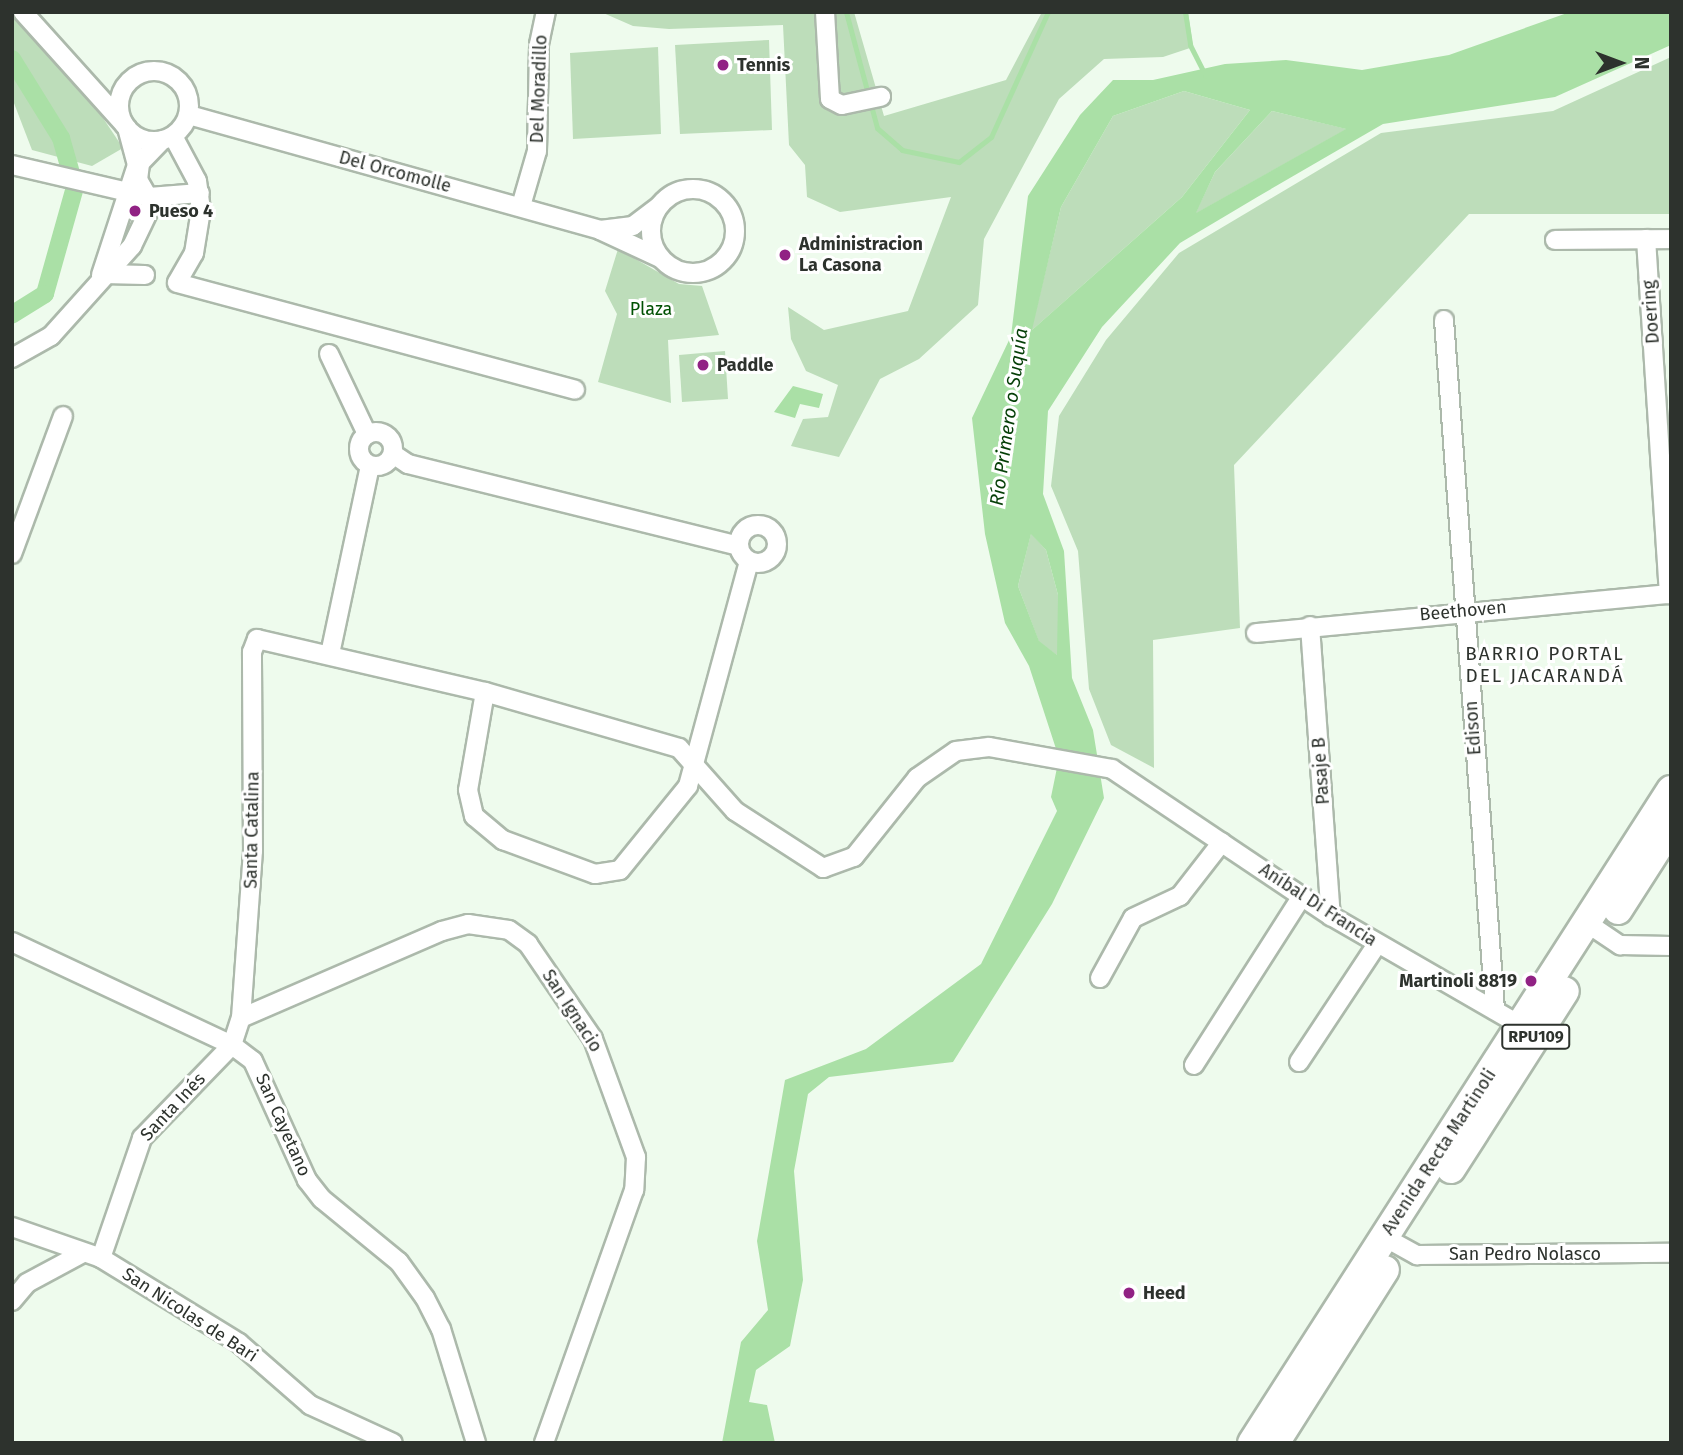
<!DOCTYPE html>
<meta charset="utf-8">
<style>
body{margin:0}
#map{position:relative;width:1683px;height:1455px;overflow:hidden;background:#eefbed;font-family:"Fira Sans",sans-serif}
div>[style]{position:absolute}
[style*='--x']{left:calc(var(--x)*1px);top:calc(var(--y)*1px);width:calc(var(--w)*1px);rotate:calc(var(--a)*1deg)}
.green>*{inset:0;background:#bdddba}
.water>*{inset:0;background:#aae0a6}
.stream>*{height:5px;margin:-2.5px;padding:0 2.5px;transform-origin:2.5px;border-radius:2.5px;background:#aae0a6}
.canal>*{height:18px;margin:-9px;padding:0 9px;transform-origin:9px;border-radius:9px;background:#aae0a6}
.roads{filter:drop-shadow(2px 0 #acb9ab) drop-shadow(-2px 0 #acb9ab) drop-shadow(0 2px #acb9ab) drop-shadow(0 -2px #acb9ab)}
.minor>*{height:18px;margin:-9px;padding:0 9px;transform-origin:9px;border-radius:9px;background:#fff}
.minor>.ring{margin:-9px;padding:0;box-sizing:content-box;background:none;border:18px solid #fff;border-radius:50%}
.primary>*{height:28px;margin:-14px;padding:0 14px;transform-origin:14px;border-radius:14px;background:#fff}
.dots>*{width:19px;height:19px;translate:-50% -50%;box-sizing:border-box;border:4px solid #fff;border-radius:50%}
span{translate:-50% -50%;white-space:nowrap;text-align:center;line-height:1.15;-webkit-text-stroke:6px #fff;paint-order:stroke}
.shield-label span{padding:2px 5px;background:#fff;border:2px solid;border-radius:5px;-webkit-text-stroke-width:0}
.shield-label{font-size:16px;color:#2d322d;font-weight:700}
.poi-label{font-size:18px;color:#2d322d;font-weight:700}
.left{translate:0 -50%;text-align:left}
.right{translate:-100% -50%;text-align:right}
.street-label{font-size:18px;color:#2d322d}
.park-label{font-size:18px;color:#005103}
.water-label{font-size:19px;color:#053f07;font-style:italic}
.neighbourhood-label{font-size:19px;color:#2d322d;letter-spacing:2px}
.frame{position:absolute;inset:0;border:14px solid #2d322d;pointer-events:none}
.north{position:absolute;left:1585px;top:28px;width:70px;height:70px;-webkit-text-stroke:5px #fff;paint-order:stroke;rotate:90deg;font-size:19px;font-weight:700;line-height:28px;text-align:center;color:#2d322d}
.north::after{content:'';display:block;margin:auto;width:24px;height:32px;background:#2d322d;clip-path:polygon(50% 0,100% 100%,50% 72%,0 100%)}
</style>
<div id="map">
<div class="green">
<i style="clip-path:polygon(601px 12px,854px 12px,884px 116px,1006px 80px,1042px 12px,1188px 12px,1193px 47px,1163px 57px,1104px 59px,1059px 99px,984px 239px,978px 305px,919px 359px,880px 379px,839px 457px,791px 446px,803px 419px,828px 417px,838px 385px,806px 371px,791px 339px,788px 307px,824px 330px,908px 311px,951px 197px,840px 212px,807px 197px,805px 165px,789px 145px,783px 25px,669px 29px,633px 26px)"></i>
<i style="clip-path:polygon(12px 15px,87px 94px,123px 148px,92px 166px,32px 150px,12px 98px)"></i>
<i style="clip-path:polygon(769px 40px,772px 130px,680px 134px,675px 45px)"></i>
<i style="clip-path:polygon(658px 47px,661px 134px,573px 139px,570px 53px)"></i>
<i style="clip-path:polygon(1671px 57px,1671px 214px,1469px 214px,1234px 465px,1240px 628px,1153px 640px,1154px 768px,1111px 745px,1089px 689px,1078px 551px,1051px 486px,1059px 416px,1106px 340px,1179px 253px,1381px 133px,1553px 111px)"></i>
<i style="clip-path:polygon(1184px 91px,1250px 110px,1182px 197px,1031px 331px,1061px 207px,1113px 116px)"></i>
<i style="clip-path:polygon(1272px 111px,1347px 129px,1195px 214px,1215px 172px)"></i>
<i style="clip-path:polygon(618px 249px,679px 284px,702px 286px,719px 335px,668px 340px,671px 403px,598px 382px,617px 314px,605px 291px)"></i>
<i style="clip-path:polygon(725px 351px,728px 399px,682px 402px,679px 355px)"></i>
<i style="clip-path:polygon(1031px 533px,1046px 550px,1058px 595px,1058px 656px,1039px 642px,1018px 586px)"></i>
</div>
<div class="water">
<i style="clip-path:polygon(evenodd,1570px 12px,1671px 12px,1671px 45px,1555px 97px,1383px 124px,1259px 196px,1180px 243px,1102px 327px,1048px 411px,1043px 494px,1064px 551px,1072px 678px,1093px 730px,1104px 798px,1052px 904px,953px 1062px,829px 1077px,808px 1094px,794px 1171px,803px 1280px,790px 1346px,756px 1370px,749px 1402px,767px 1405px,775px 1443px,722px 1443px,741px 1342px,768px 1310px,757px 1241px,785px 1080px,866px 1049px,981px 964px,1057px 811px,1051px 797px,1059px 758px,1029px 666px,1005px 623px,985px 534px,972px 418px,1011px 336px,1028px 196px,1080px 115px,1113px 80px,1153px 80px,1225px 64px,1286px 60px,1362px 70px,1449px 55px,1570px 12px,1184px 91px,1250px 110px,1182px 197px,1032px 330px,1061px 207px,1113px 116px,1184px 91px,1570px 12px,1272px 111px,1346px 129px,1196px 213px,1215px 172px,1272px 111px,1570px 12px,1031px 534px,1046px 550px,1058px 595px,1057px 655px,1039px 641px,1018px 586px,1031px 534px)"></i>
<i style="clip-path:polygon(793px 386px,823px 394px,819px 408px,800px 404px,795px 418px,774px 412px)"></i>
</div>
<div class="stream">
<i style="--x:846;--y:12;--w:120;--a:75"></i>
<i style="--x:877;--y:128;--w:33;--a:41"></i>
<i style="--x:902;--y:150;--w:58;--a:11.9"></i>
<i style="--x:959;--y:162;--w:41;--a:-38"></i>
<i style="--x:991;--y:137;--w:137;--a:-65.5"></i>
<i style="--x:1185;--y:12;--w:33;--a:81"></i>
<i style="--x:1190;--y:45;--w:34;--a:63"></i>
</div>
<div class="canal">
<i style="--x:12;--y:59;--w:93;--a:58.2"></i>
<i style="--x:61;--y:138;--w:51;--a:74.1"></i>
<i style="--x:75;--y:187;--w:111;--a:105.7"></i>
<i style="--x:45;--y:294;--w:39;--a:148"></i>
</div>
<div class="roads">
<div class="minor">
<i style="--x:23;--y:12;--w:151;--a:48"></i>
<i style="--x:825;--y:12;--w:87;--a:86.7"></i>
<i style="--x:830;--y:99;--w:13;--a:27"></i>
<i style="--x:842;--y:105;--w:40;--a:-12"></i>
<i class="ring" style="left:119px;top:71px;width:52px;height:52px"></i>
<i style="--x:189;--y:115;--w:427;--a:15.6"></i>
<i style="--x:173;--y:136;--w:51;--a:61.9"></i>
<i style="--x:197;--y:181;--w:29;--a:82"></i>
<i style="--x:201;--y:210;--w:44;--a:99.2"></i>
<i style="--x:194;--y:253;--w:34;--a:120"></i>
<i style="--x:177;--y:283;--w:412;--a:15"></i>
<i style="--x:12;--y:165;--w:141;--a:13.1"></i>
<i style="--x:149;--y:197;--w:51;--a:-4.5"></i>
<i class="ring" style="left:651px;top:189px;width:66px;height:66px"></i>
<i style="--x:521;--y:206;--w:57;--a:-73.8"></i>
<i style="--x:537;--y:151;--w:107;--a:-88.9"></i>
<i style="--x:539;--y:44;--w:33;--a:-78"></i>
<i style="--x:658;--y:207;--w:31;--a:143"></i>
<i style="--x:633;--y:226;--w:33;--a:173"></i>
<i style="--x:600;--y:230;--w:66;--a:25"></i>
<i style="--x:1646;--y:239;--w:356;--a:86.3"></i>
<i style="--x:1555;--y:240;--w:116;--a:-0.5"></i>
<i style="--x:104;--y:274;--w:41;--a:1.4"></i>
<i style="--x:101;--y:275;--w:116;--a:-71.9"></i>
<i style="--x:137;--y:165;--w:38;--a:-105"></i>
<i style="--x:1444;--y:320;--w:692;--a:85.77"></i>
<i style="--x:329;--y:354;--w:89;--a:64.6"></i>
<i style="--x:12;--y:358;--w:45;--a:-29.4"></i>
<i style="--x:51;--y:336;--w:121;--a:-48"></i>
<i style="--x:132;--y:246;--w:47;--a:-64.5"></i>
<i style="--x:152;--y:204;--w:28;--a:-120"></i>
<i style="--x:138;--y:180;--w:17;--a:-83"></i>
<i style="--x:140;--y:163;--w:32;--a:-46"></i>
<i class="ring" style="left:359px;top:432px;width:16px;height:16px"></i>
<i style="--x:393;--y:454;--w:18;--a:34"></i>
<i style="--x:408;--y:464;--w:341;--a:13.9"></i>
<i class="ring" style="left:739px;top:525px;width:20px;height:20px"></i>
<i style="--x:12;--y:554;--w:147;--a:-69.7"></i>
<i style="--x:1310;--y:626;--w:291;--a:85.9"></i>
<i style="--x:1256;--y:633;--w:417;--a:-5.4"></i>
<i style="--x:330;--y:654;--w:192;--a:-78"></i>
<i style="--x:485;--y:692;--w:99;--a:99.8"></i>
<i style="--x:468;--y:790;--w:27;--a:77"></i>
<i style="--x:474;--y:816;--w:38;--a:40"></i>
<i style="--x:503;--y:840;--w:98;--a:20.3"></i>
<i style="--x:595;--y:874;--w:25;--a:-9"></i>
<i style="--x:620;--y:870;--w:108;--a:-51"></i>
<i style="--x:688;--y:786;--w:232;--a:-74.8"></i>
<i style="--x:1587;--y:923;--w:40;--a:34"></i>
<i style="--x:1620;--y:945;--w:51;--a:1.1"></i>
<i style="--x:12;--y:942;--w:243;--a:25.1"></i>
<i style="--x:232;--y:1045;--w:26;--a:37"></i>
<i style="--x:253;--y:1061;--w:131;--a:65.6"></i>
<i style="--x:307;--y:1180;--w:24;--a:52"></i>
<i style="--x:322;--y:1199;--w:99;--a:39.3"></i>
<i style="--x:399;--y:1262;--w:44;--a:54.2"></i>
<i style="--x:425;--y:1298;--w:35;--a:63"></i>
<i style="--x:441;--y:1329;--w:119;--a:72.9"></i>
<i style="--x:1100;--y:978;--w:68;--a:-61.2"></i>
<i style="--x:1133;--y:918;--w:52;--a:-25.1"></i>
<i style="--x:1180;--y:896;--w:68;--a:-52.1"></i>
<i style="--x:241;--y:1018;--w:167;--a:-85.9"></i>
<i style="--x:253;--y:851;--w:199;--a:-90.3"></i>
<i style="--x:252;--y:652;--w:14;--a:-69"></i>
<i style="--x:257;--y:639;--w:234;--a:13.1"></i>
<i style="--x:485;--y:692;--w:202;--a:16.1"></i>
<i style="--x:679;--y:748;--w:84;--a:48.4"></i>
<i style="--x:735;--y:811;--w:105;--a:32.9"></i>
<i style="--x:823;--y:868;--w:33;--a:-20"></i>
<i style="--x:854;--y:857;--w:101;--a:-51.4"></i>
<i style="--x:917;--y:778;--w:47;--a:-34.7"></i>
<i style="--x:956;--y:751;--w:33;--a:-7"></i>
<i style="--x:989;--y:747;--w:125;--a:10.1"></i>
<i style="--x:1112;--y:769;--w:264;--a:33.9"></i>
<i style="--x:1331;--y:916;--w:226;--a:30"></i>
<i style="--x:1299;--y:1062;--w:141;--a:-56.5"></i>
<i style="--x:1194;--y:1065;--w:201;--a:-57.4"></i>
<i style="--x:12;--y:1227;--w:94;--a:19.2"></i>
<i style="--x:101;--y:1258;--w:162;--a:31.6"></i>
<i style="--x:239;--y:1343;--w:94;--a:41.1"></i>
<i style="--x:310;--y:1405;--w:91;--a:24.6"></i>
<i style="--x:1384;--y:1237;--w:38;--a:29"></i>
<i style="--x:1417;--y:1255;--w:254;--a:-0.5"></i>
<i style="--x:101;--y:1258;--w:127;--a:-71.1"></i>
<i style="--x:142;--y:1138;--w:129;--a:-45.9"></i>
<i style="--x:232;--y:1045;--w:28;--a:-72"></i>
<i style="--x:241;--y:1018;--w:219;--a:-23.4"></i>
<i style="--x:442;--y:931;--w:27;--a:-15"></i>
<i style="--x:468;--y:924;--w:41;--a:8.3"></i>
<i style="--x:509;--y:930;--w:24;--a:36"></i>
<i style="--x:528;--y:944;--w:115;--a:55.6"></i>
<i style="--x:593;--y:1039;--w:126;--a:70"></i>
<i style="--x:636;--y:1157;--w:33;--a:93"></i>
<i style="--x:634;--y:1190;--w:269;--a:109.6"></i>
<i style="--x:12;--y:1301;--w:23;--a:-50"></i>
<i style="--x:27;--y:1283;--w:61;--a:-28.2"></i>
</div>
<div class="primary">
<i style="--x:1618;--y:910;--w:98;--a:-57.4"></i>
<i style="--x:1451;--y:1169;--w:211;--a:-57.4"></i>
<i style="--x:1252;--y:1443;--w:776;--a:-57.31"></i>
<i style="--x:1275;--y:1443;--w:205;--a:-57.6"></i>
</div>
</div>
<div class="dots">
<i style="left:723px;top:65px;background:#912284"></i>
<i style="left:135px;top:211px;background:#912284"></i>
<i style="left:785px;top:255px;background:#912284"></i>
<i style="left:703px;top:365px;background:#912284"></i>
<i style="left:1531px;top:981px;background:#912284"></i>
<i style="left:1129px;top:1293px;background:#912284"></i>
</div>
<div class="shield-label">
<span style="left:1536px;top:1037px">RPU109</span>
</div>
<div class="poi-label">
<span class="left" style="left:737px;top:65px">Tennis</span>
<span class="left" style="left:149px;top:211px">Pueso 4</span>
<span class="left" style="left:799px;top:255px">Administracion<br>La Casona</span>
<span class="left" style="left:717px;top:365px">Paddle</span>
<span class="right" style="left:1517px;top:981px">Martinoli 8819</span>
<span class="left" style="left:1143px;top:1293px">Heed</span>
</div>
<div class="street-label">
<span style="left:539px;top:89px;rotate:-88deg">Del Moradillo</span>
<span style="left:395px;top:172px;rotate:15deg">Del Orcomolle</span>
<span style="left:1651px;top:312px;rotate:-94deg">Doering</span>
<span style="left:1463px;top:611px;rotate:-5deg">Beethoven</span>
<span style="left:1473px;top:728px;rotate:-94deg">Edison</span>
<span style="left:1321px;top:771px;rotate:-94deg">Pasaje B</span>
<span style="left:252px;top:830px;rotate:-89deg">Santa Catalina</span>
<span style="left:1318px;top:905px;rotate:33deg">Aníbal Di Francia</span>
<span style="left:572px;top:1011px;rotate:57deg">San Ignacio</span>
<span style="left:173px;top:1107px;rotate:-47deg">Santa Inés</span>
<span style="left:283px;top:1125px;rotate:66deg">San Cayetano</span>
<span style="left:1439px;top:1152px;rotate:-57deg">Avenida Recta Martinoli</span>
<span style="left:1525px;top:1254px">San Pedro Nolasco</span>
<span style="left:190px;top:1315px;rotate:33deg">San Nicolas de Bari</span>
</div>
<div class="park-label">
<span style="left:651px;top:309px">Plaza</span>
</div>
<div class="water-label">
<span style="left:1009px;top:417px;rotate:-82deg">Río Primero o Suquía</span>
</div>
<div class="neighbourhood-label">
<span style="left:1545px;top:665px">BARRIO PORTAL<br>DEL JACARANDÁ</span>
</div>
<div class="frame"></div>
<div class="north">N</div>
</div>
